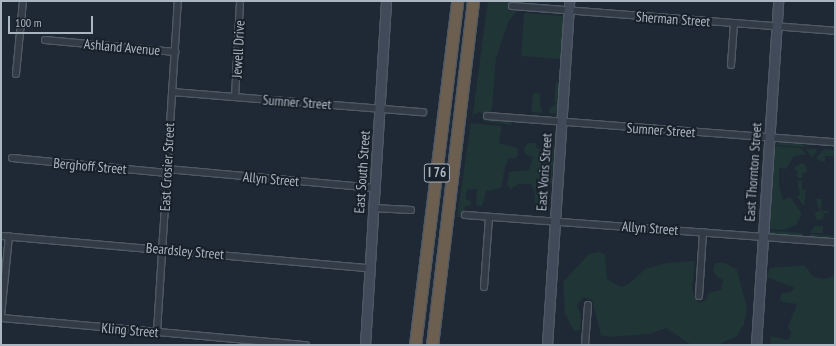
<!DOCTYPE html>
<style>
body{margin:0}
#map{position:relative;width:836px;height:346px;overflow:hidden;background:#1f2935;font-family:"PT Sans Narrow",sans-serif}
div>[style]{position:absolute}
[style*='--x']{left:calc(var(--x)*1px);top:calc(var(--y)*1px);width:calc(var(--w)*1px);rotate:calc(var(--a)*1deg)}
.green>*{inset:0;background:#203536}
.round{border-radius:50%}
.roads{filter:drop-shadow(1px 0 #4f5964) drop-shadow(-1px 0 #4f5964) drop-shadow(0 1px #4f5964) drop-shadow(0 -1px #4f5964)}
.street>*{height:6px;margin:-3px;padding:0 3px;transform-origin:3px;border-radius:3px;background:#323b46}
.secondary>*{height:9px;margin:-4.5px;padding:0 4.5px;transform-origin:4.5px;border-radius:4.5px;background:#404a59}
.highway>*{height:11px;margin:-5.5px;padding:0 5.5px;transform-origin:5.5px;border-radius:5.5px;background:#6c5f4f}
span{translate:-50% -50%;white-space:nowrap;text-align:center;line-height:1.15;-webkit-text-stroke:4px #18202a;paint-order:stroke}
.shield-label span{padding:1px 3px;background:#18202a;border:1px solid;border-radius:3px;-webkit-text-stroke-width:0}
.shield-label{font-size:13px;color:#abb6c3;font-weight:700}
.street-label{font-size:14px;color:#abb6c3}
.frame{position:absolute;inset:0;border:2px solid #abb6c3;pointer-events:none}
.scale{position:absolute;left:8px;top:16px;width:85px;height:18px;box-sizing:border-box;border:2px solid #abb6c3;border-top:0;padding-left:5px;font-size:12px;line-height:14px;white-space:nowrap;color:#abb6c3;-webkit-text-stroke:3px #18202a;paint-order:stroke}
</style>
<div id="map">
<div class="green">
<i style="clip-path:polygon(488px 1px,519px 1px,518px 3px,511px 3px,511px 9px,516px 10px,515px 14px,509px 20px,496px 58px,492px 109px,490px 113px,486px 113px,485px 119px,511px 121px,512px 125px,483px 121px,484px 115px,480px 112px,474px 114px,472px 120px)"></i>
<i style="clip-path:polygon(524px 13px,563px 16px,561px 59px,521px 56px)"></i>
<i style="clip-path:polygon(556px 82px,559px 82px,558px 101px,554px 102px)"></i>
<i style="clip-path:polygon(533px 93px,540px 94px,540px 105px,543px 113px,531px 112px)"></i>
<i style="clip-path:polygon(558px 102px,557px 114px,549px 113px,550px 108px)"></i>
<i style="clip-path:polygon(471px 123px,502px 126px,499px 143px,517px 148px,518px 155px,515px 158px,509px 158px,505px 167px,501px 188px,486px 191px,482px 207px,476px 205px,477px 189px,467px 190px,466px 200px,471px 201px,471px 205px,465px 206px,462px 217px,457px 217px)"></i>
<i style="clip-path:polygon(777px 142px,801px 143px,806px 147px,777px 145px)"></i>
<i style="clip-path:polygon(535px 143px,538px 149px,545px 151px,551px 147px,554px 149px,552px 182px,550px 185px,542px 186px,539px 212px,534px 211px,535px 194px,531px 184px,518px 184px,511px 189px,507px 185px,509px 172px,529px 170px,533px 157px,525px 154px,524px 148px,528px 143px)"></i>
<i style="clip-path:polygon(774px 146px,800px 148px,807px 154px,794px 156px,786px 169px,779px 168px,779px 186px,783px 200px,790px 197px,802px 214px,796px 225px,784px 230px,769px 229px)"></i>
<i style="clip-path:polygon(806px 149px,817px 149px,817px 150px,812px 158px)"></i>
<i style="clip-path:polygon(824px 149px,835px 150px,835px 156px,825px 156px,825px 162px,820px 161px,816px 158px)"></i>
<i style="clip-path:polygon(802px 163px,806px 166px,807px 172px,803px 173px,802px 178px,797px 178px,797px 171px,793px 168px)"></i>
<i style="clip-path:polygon(797px 180px,802px 181px,802px 189px,806px 190px,804px 206px,797px 197px,800px 194px)"></i>
<i style="clip-path:polygon(816px 199px,822px 199px,821px 210px,829px 211px,829px 213px,824px 213px,819px 209px)"></i>
<i class="round" style="left:814.5px;top:210.5px;width:9px;height:9px"></i>
<i style="clip-path:polygon(814px 226px,823px 226px,823px 233px,810px 233px)"></i>
<i style="clip-path:polygon(769px 231px,803px 233px,801px 236px,769px 233px)"></i>
<i style="clip-path:polygon(810px 234px,835px 236px,835px 239px,811px 237px)"></i>
<i style="clip-path:polygon(599px 252px,605px 254px,607px 279px,621px 287px,629px 284px,645px 269px,667px 263px,695px 261px,692px 289px,695px 299px,700px 303px,707px 299px,708px 293px,721px 290px,723px 280px,717px 277px,713px 270px,715px 263px,725px 263px,737px 270px,747px 308px,744px 324px,737px 336px,718px 345px,690px 344px,666px 328px,649px 334px,610px 337px,601px 335px,592px 300px,583px 297px,577px 305px,581px 315px,580px 330px,574px 331px,565px 314px,563px 282px,589px 254px)"></i>
<i style="clip-path:polygon(805px 265px,813px 277px,825px 279px,835px 275px,835px 345px,771px 345px,770px 336px,788px 340px,791px 333px,788px 327px,797px 304px,782px 302px,779px 298px,783px 293px,791px 292px,795px 288px,767px 277px,770px 268px)"></i>
</div>
<div class="roads">
<div class="street">
<i style="--x:512;--y:6;--w:324;--a:4.4"></i>
<i style="--x:45;--y:40;--w:131;--a:5.3"></i>
<i style="--x:731;--y:65;--w:42;--a:-85.9"></i>
<i style="--x:16;--y:74;--w:73;--a:-84.5"></i>
<i style="--x:172;--y:92;--w:252;--a:4.6"></i>
<i style="--x:235;--y:97;--w:96;--a:-87"></i>
<i style="--x:487;--y:116;--w:349;--a:4.3"></i>
<i style="--x:12;--y:158;--w:156;--a:5.5"></i>
<i style="--x:167;--y:169;--w:209;--a:5.2"></i>
<i style="--x:373;--y:208;--w:38;--a:3"></i>
<i style="--x:465;--y:215;--w:371;--a:4.2"></i>
<i style="--x:1;--y:236;--w:369;--a:5"></i>
<i style="--x:484;--y:287;--w:70;--a:-85.9"></i>
<i style="--x:699;--y:296;--w:64;--a:-86.4"></i>
<i style="--x:1;--y:316;--w:80;--a:-84.3"></i>
<i style="--x:1;--y:318;--w:306;--a:5.1"></i>
<i style="--x:157;--y:332;--w:332;--a:-86.4"></i>
<i style="--x:585;--y:345;--w:40;--a:-85.7"></i>
</div>
<div class="secondary">
<i style="--x:365;--y:345;--w:345;--a:-86.5"></i>
<i style="--x:547;--y:345;--w:345;--a:-86.3"></i>
<i style="--x:756;--y:345;--w:345;--a:-86.3"></i>
</div>
<div class="highway">
<i style="--x:415;--y:345;--w:347;--a:-83"></i>
<i style="--x:432;--y:345;--w:346;--a:-83.2"></i>
</div>
</div>
<div class="shield-label">
<span style="left:437px;top:173px">I 76</span>
</div>
<div class="street-label">
<span style="left:673px;top:19px;rotate:4deg">Sherman Street</span>
<span style="left:122px;top:47px;rotate:5deg">Ashland Avenue</span>
<span style="left:238px;top:49px;rotate:-87deg">Jewell Drive</span>
<span style="left:297px;top:102px;rotate:4deg">Sumner Street</span>
<span style="left:661px;top:130px;rotate:4deg">Sumner Street</span>
<span style="left:90px;top:166px;rotate:5deg">Berghoff Street</span>
<span style="left:167px;top:167px;rotate:-87deg">East Crosier Street</span>
<span style="left:362px;top:172px;rotate:-86deg">East South Street</span>
<span style="left:544px;top:172px;rotate:-86deg">East Voris Street</span>
<span style="left:753px;top:172px;rotate:-86deg">East Thornton Street</span>
<span style="left:271px;top:179px;rotate:5deg">Allyn Street</span>
<span style="left:650px;top:228px;rotate:4deg">Allyn Street</span>
<span style="left:185px;top:251px;rotate:5deg">Beardsley Street</span>
<span style="left:130px;top:330px;rotate:5deg">Kling Street</span>
</div>
<div class="frame"></div>
<div class="scale">100 m</div>
</div>
